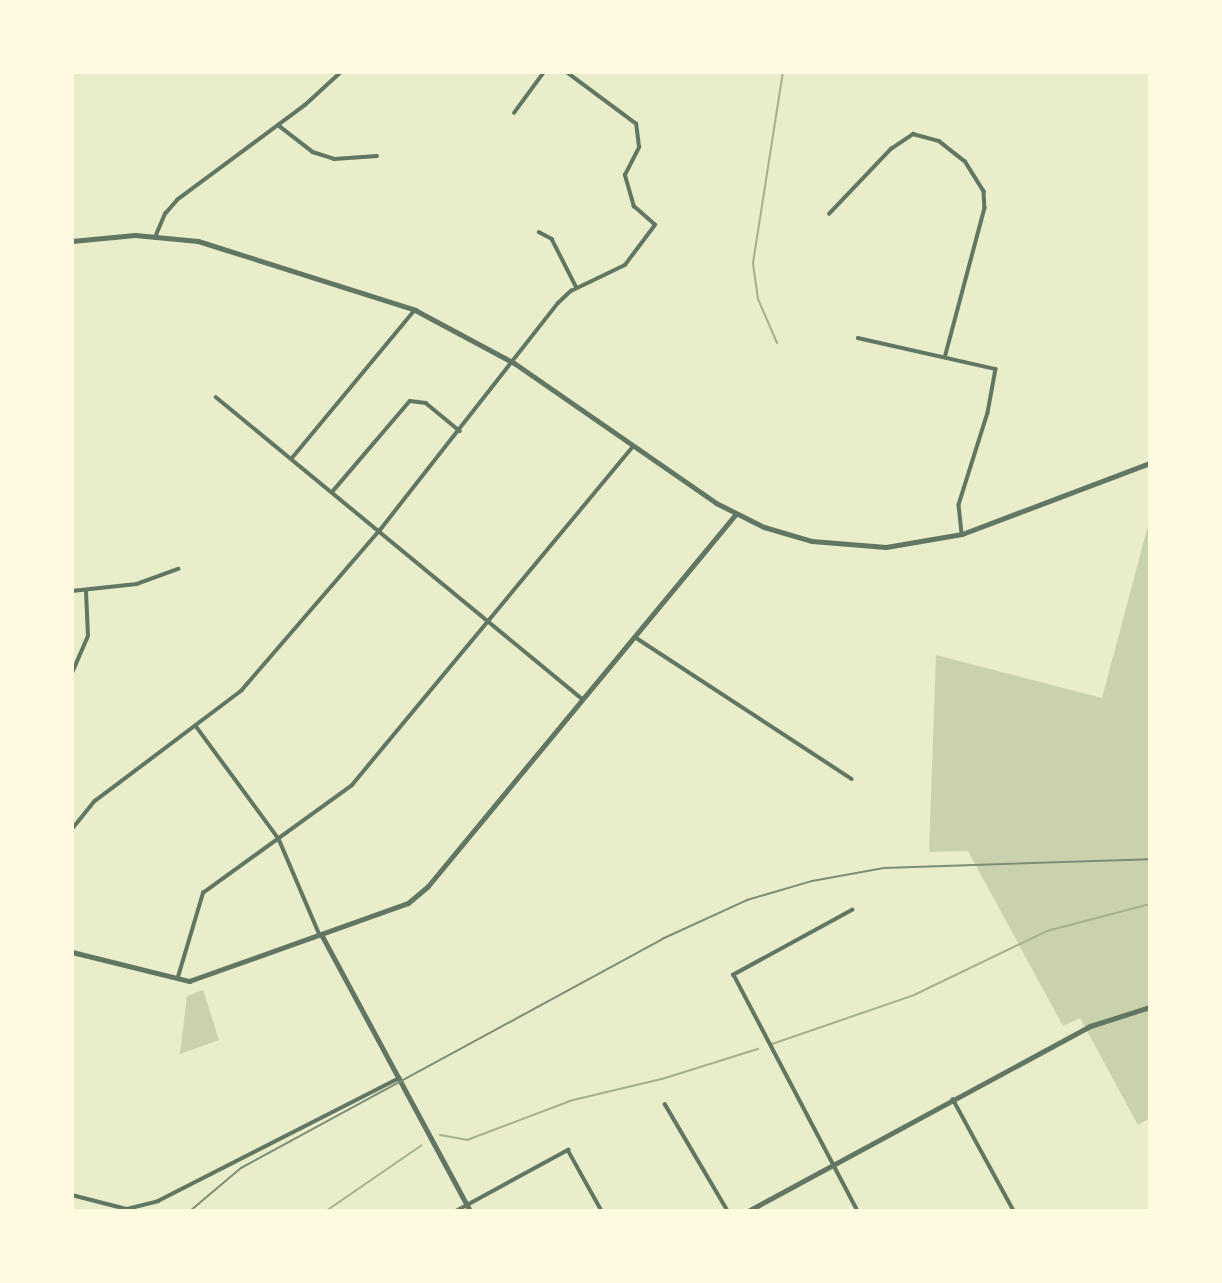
<!DOCTYPE html>
<style>
body{margin:0}
#map{position:relative;width:1222px;height:1283px;overflow:hidden;background:#e9edc9;font-family:"Golos Text",sans-serif}
div>[style]{position:absolute}
[style*='--x']{left:calc(var(--x)*1px);top:calc(var(--y)*1px);width:calc(var(--w)*1px);rotate:calc(var(--a)*1deg)}
.green>*{inset:0;background:#cad2ad}
.stream>*{height:2px;margin:-1px;padding:0 1px;transform-origin:1px;border-radius:1px;background:#a3b18a}
.minor>*{height:3.5px;margin:-1.75px;padding:0 1.75px;transform-origin:1.75px;border-radius:1.75px;background:#617663}
.tertiary>*{height:5px;margin:-2.5px;padding:0 2.5px;transform-origin:2.5px;border-radius:2.5px;background:#617663}
.rail>*{height:2px;margin:-1px;padding:0 1px;transform-origin:1px;border-radius:1px;background:#7c8e77}
span{translate:-50% -50%;white-space:nowrap;text-align:center;line-height:1.15;-webkit-text-stroke:7px #fefae0;paint-order:stroke}
.frame{position:absolute;inset:0;border:74px solid #fefae0;pointer-events:none}
</style>
<div id="map">
<div class="green">
<i style="clip-path:polygon(1150px 518px,1150px 1118px,1138px 1125px,1080px 1018px,1063px 1026px,968px 851px,929px 852px,936px 655px,1102px 698px)"></i>
<i style="clip-path:polygon(203px 990px,219px 1040px,180px 1054px,187px 996px)"></i>
</div>
<div class="stream">
<i style="--x:777;--y:343;--w:48;--a:-113.4"></i>
<i style="--x:758;--y:299;--w:36;--a:-98"></i>
<i style="--x:753;--y:263;--w:193;--a:-81.1"></i>
<i style="--x:772;--y:1044;--w:150;--a:-19"></i>
<i style="--x:914;--y:995;--w:148;--a:-25.7"></i>
<i style="--x:1047;--y:931;--w:106;--a:-14.7"></i>
<i style="--x:440;--y:1135;--w:27;--a:10"></i>
<i style="--x:467;--y:1140;--w:113;--a:-20.7"></i>
<i style="--x:573;--y:1100;--w:91;--a:-13.3"></i>
<i style="--x:662;--y:1079;--w:101;--a:-17.4"></i>
<i style="--x:326;--y:1211;--w:116;--a:-34.5"></i>
</div>
<div class="minor">
<i style="--x:514;--y:113;--w:51;--a:-53.8"></i>
<i style="--x:278;--y:125;--w:44;--a:37.6"></i>
<i style="--x:313;--y:152;--w:22;--a:18"></i>
<i style="--x:334;--y:159;--w:43;--a:-4"></i>
<i style="--x:829;--y:214;--w:90;--a:-46.4"></i>
<i style="--x:891;--y:149;--w:27;--a:-34"></i>
<i style="--x:913;--y:134;--w:27;--a:15"></i>
<i style="--x:939;--y:141;--w:33;--a:38"></i>
<i style="--x:965;--y:161;--w:36;--a:58"></i>
<i style="--x:984;--y:191;--w:17;--a:87"></i>
<i style="--x:985;--y:208;--w:152;--a:104.9"></i>
<i style="--x:539;--y:232;--w:15;--a:28"></i>
<i style="--x:552;--y:239;--w:55;--a:63"></i>
<i style="--x:156;--y:235;--w:23;--a:-67"></i>
<i style="--x:165;--y:214;--w:18;--a:-49"></i>
<i style="--x:177;--y:200;--w:159;--a:-36.6"></i>
<i style="--x:305;--y:105;--w:49;--a:-42.5"></i>
<i style="--x:858;--y:338;--w:141;--a:12.7"></i>
<i style="--x:996;--y:369;--w:45;--a:100.3"></i>
<i style="--x:988;--y:413;--w:96;--a:107.5"></i>
<i style="--x:959;--y:505;--w:29;--a:84"></i>
<i style="--x:216;--y:397;--w:475;--a:39.5"></i>
<i style="--x:292;--y:458;--w:192;--a:-50.3"></i>
<i style="--x:333;--y:491;--w:118;--a:-49.5"></i>
<i style="--x:410;--y:401;--w:16;--a:7"></i>
<i style="--x:426;--y:403;--w:44;--a:39.5"></i>
<i style="--x:72;--y:591;--w:65;--a:-6.1"></i>
<i style="--x:137;--y:584;--w:44;--a:-20.1"></i>
<i style="--x:635;--y:637;--w:259;--a:33.2"></i>
<i style="--x:72;--y:673;--w:40;--a:-66.6"></i>
<i style="--x:88;--y:636;--w:44;--a:-92.6"></i>
<i style="--x:196;--y:726;--w:140;--a:53.7"></i>
<i style="--x:279;--y:839;--w:104;--a:66.9"></i>
<i style="--x:72;--y:829;--w:36;--a:-51"></i>
<i style="--x:95;--y:801;--w:183;--a:-37"></i>
<i style="--x:241;--y:691;--w:213;--a:-49.2"></i>
<i style="--x:380;--y:530;--w:288;--a:-51.9"></i>
<i style="--x:558;--y:303;--w:18;--a:-43"></i>
<i style="--x:571;--y:291;--w:60;--a:-25.7"></i>
<i style="--x:625;--y:265;--w:50;--a:-53.1"></i>
<i style="--x:655;--y:225;--w:28;--a:-139"></i>
<i style="--x:634;--y:207;--w:33;--a:-106"></i>
<i style="--x:625;--y:175;--w:31;--a:-63"></i>
<i style="--x:639;--y:147;--w:23;--a:-97"></i>
<i style="--x:636;--y:124;--w:87;--a:-143.4"></i>
<i style="--x:853;--y:910;--w:136;--a:151.4"></i>
<i style="--x:734;--y:975;--w:267;--a:62.3"></i>
<i style="--x:178;--y:977;--w:88;--a:-73.4"></i>
<i style="--x:203;--y:893;--w:184;--a:-35.9"></i>
<i style="--x:352;--y:785;--w:440;--a:-50.3"></i>
<i style="--x:953;--y:1099;--w:128;--a:61.4"></i>
<i style="--x:665;--y:1104;--w:124;--a:59.5"></i>
<i style="--x:72;--y:1195;--w:57;--a:14.3"></i>
<i style="--x:127;--y:1209;--w:32;--a:-14"></i>
<i style="--x:158;--y:1201;--w:271;--a:-27"></i>
<i style="--x:456;--y:1211;--w:128;--a:-28.6"></i>
<i style="--x:568;--y:1150;--w:70;--a:60.9"></i>
</div>
<div class="tertiary">
<i style="--x:72;--y:241;--w:63;--a:-5.4"></i>
<i style="--x:135;--y:235;--w:63;--a:5.4"></i>
<i style="--x:198;--y:241;--w:228;--a:17.6"></i>
<i style="--x:415;--y:310;--w:112;--a:28.2"></i>
<i style="--x:514;--y:363;--w:246;--a:34.7"></i>
<i style="--x:716;--y:503;--w:54;--a:26.6"></i>
<i style="--x:764;--y:527;--w:50;--a:16.3"></i>
<i style="--x:812;--y:541;--w:74;--a:4.6"></i>
<i style="--x:886;--y:547;--w:77;--a:-9.7"></i>
<i style="--x:962;--y:534;--w:201;--a:-20.7"></i>
<i style="--x:322;--y:936;--w:312;--a:61.7"></i>
<i style="--x:72;--y:952;--w:121;--a:13.9"></i>
<i style="--x:189;--y:981;--w:232;--a:-19.6"></i>
<i style="--x:408;--y:903;--w:26;--a:-40"></i>
<i style="--x:428;--y:886;--w:483;--a:-50.4"></i>
<i style="--x:748;--y:1211;--w:389;--a:-28.4"></i>
<i style="--x:1090;--y:1026;--w:63;--a:-17.6"></i>
</div>
<div class="rail">
<i style="--x:190;--y:1211;--w:67;--a:-40.1"></i>
<i style="--x:241;--y:1168;--w:479;--a:-28.5"></i>
<i style="--x:662;--y:939;--w:94;--a:-24.6"></i>
<i style="--x:747;--y:900;--w:68;--a:-16.3"></i>
<i style="--x:812;--y:881;--w:73;--a:-10.2"></i>
<i style="--x:884;--y:868;--w:266;--a:-1.9"></i>
</div>
<div class="frame"></div>
</div>
